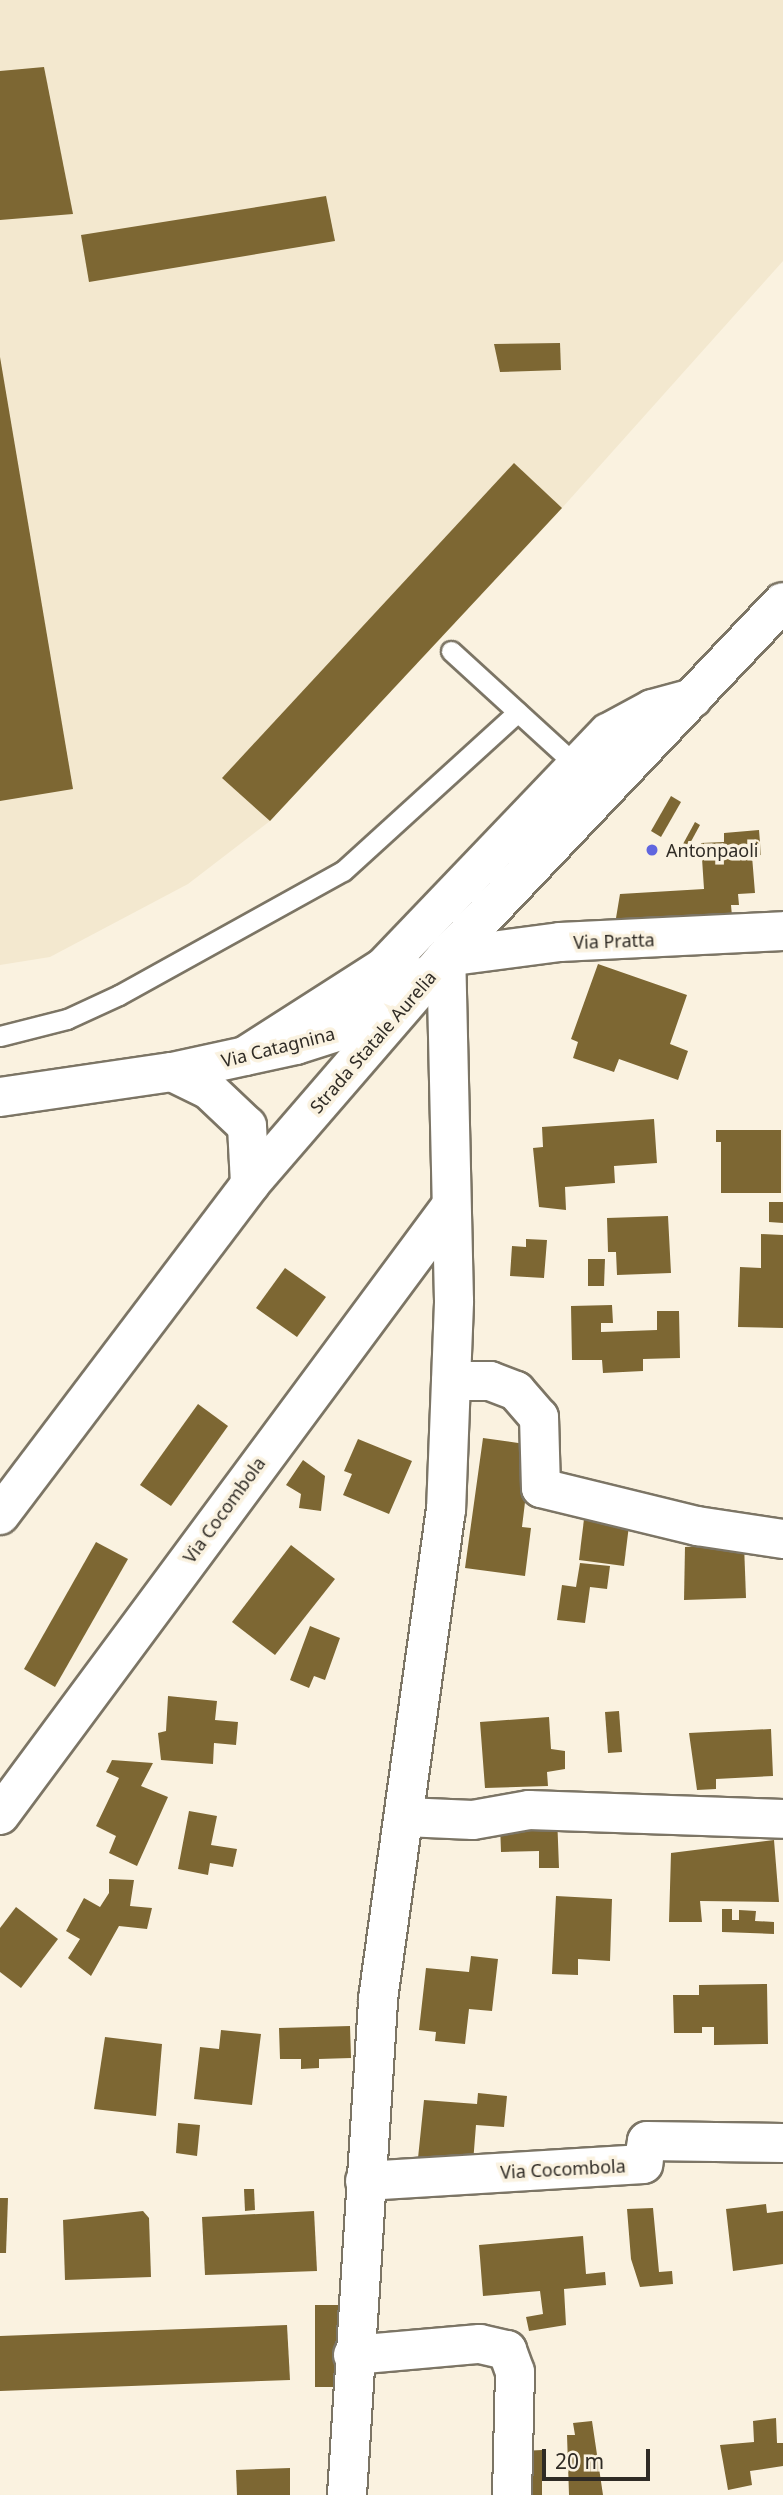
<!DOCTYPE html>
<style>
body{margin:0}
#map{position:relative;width:783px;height:2495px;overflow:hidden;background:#faf2e0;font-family:"Noto Sans",sans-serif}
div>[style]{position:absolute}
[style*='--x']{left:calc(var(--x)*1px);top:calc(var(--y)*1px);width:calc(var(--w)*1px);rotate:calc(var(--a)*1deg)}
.built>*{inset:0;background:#f3e8cf}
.building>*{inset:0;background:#7d6733}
.roads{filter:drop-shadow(2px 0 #7c7565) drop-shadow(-2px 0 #7c7565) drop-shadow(0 2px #7c7565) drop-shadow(0 -2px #7c7565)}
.service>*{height:19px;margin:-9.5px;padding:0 9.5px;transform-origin:9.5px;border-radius:9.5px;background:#fff}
.minor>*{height:38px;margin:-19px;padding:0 19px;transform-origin:19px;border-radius:19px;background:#fff}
.tertiary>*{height:38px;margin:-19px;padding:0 19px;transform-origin:19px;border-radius:19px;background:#fff}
.secondary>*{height:38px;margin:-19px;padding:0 19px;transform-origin:19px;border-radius:19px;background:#fff}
.primary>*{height:38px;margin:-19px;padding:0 19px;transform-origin:19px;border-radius:19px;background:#fff}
.dots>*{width:19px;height:19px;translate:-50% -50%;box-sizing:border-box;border:4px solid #faf2e0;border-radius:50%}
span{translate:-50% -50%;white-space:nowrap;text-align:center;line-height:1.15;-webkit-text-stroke:7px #faf2e0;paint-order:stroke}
.poi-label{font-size:18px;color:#2f2b25}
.left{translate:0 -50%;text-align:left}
.street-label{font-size:18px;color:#2f2b25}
.scale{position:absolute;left:542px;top:2449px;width:108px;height:32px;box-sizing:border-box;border:4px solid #2f2b25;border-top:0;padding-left:9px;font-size:21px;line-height:24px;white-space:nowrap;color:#2f2b25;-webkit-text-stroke:5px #faf2e0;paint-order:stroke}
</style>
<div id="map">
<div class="built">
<i style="clip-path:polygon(0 0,783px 0,783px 261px,562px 508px,270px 821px,188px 884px,50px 957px,0 965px)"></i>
</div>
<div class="building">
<i style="clip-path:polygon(44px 67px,73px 214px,0 220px,0 71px)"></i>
<i style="clip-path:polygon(326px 196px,335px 241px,89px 282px,81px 235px)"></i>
<i style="clip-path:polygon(560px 343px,561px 370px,500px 372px,494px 344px)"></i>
<i style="clip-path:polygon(0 357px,73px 789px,0 801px)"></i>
<i style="clip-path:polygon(514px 463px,562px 508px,270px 821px,222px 778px)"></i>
<i style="clip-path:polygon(671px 796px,681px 802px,661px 837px,651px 831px)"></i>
<i style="clip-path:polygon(695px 822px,700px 825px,688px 847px,683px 844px)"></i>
<i style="clip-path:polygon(759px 830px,761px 855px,752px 856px,755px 893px,738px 894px,739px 905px,731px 905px,732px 916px,615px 924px,620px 894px,704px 889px,701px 843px,724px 842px,724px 833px)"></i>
<i style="clip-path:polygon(598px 964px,687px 995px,670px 1044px,688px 1051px,678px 1080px,619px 1059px,614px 1072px,573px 1058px,578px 1042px,571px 1039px)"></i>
<i style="clip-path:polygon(654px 1119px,657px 1163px,614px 1166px,615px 1183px,565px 1187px,566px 1210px,539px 1207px,533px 1148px,543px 1147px,542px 1127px)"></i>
<i style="clip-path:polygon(716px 1130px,781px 1130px,781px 1193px,721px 1193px,721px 1142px,716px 1142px)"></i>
<i style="clip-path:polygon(769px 1202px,783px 1202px,783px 1223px,769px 1222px)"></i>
<i style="clip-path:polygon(668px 1216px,671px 1273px,617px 1275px,616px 1252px,608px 1252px,607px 1218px)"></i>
<i style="clip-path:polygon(761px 1234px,783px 1235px,783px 1328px,738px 1327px,740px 1267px,761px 1268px)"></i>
<i style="clip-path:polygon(526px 1239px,547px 1240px,544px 1278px,510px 1276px,512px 1246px,526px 1247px)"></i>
<i style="clip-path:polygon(588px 1259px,605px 1259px,604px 1286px,588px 1286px)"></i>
<i style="clip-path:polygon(285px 1268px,326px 1297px,297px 1337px,256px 1308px)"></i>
<i style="clip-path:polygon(612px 1305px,613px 1323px,601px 1323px,601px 1332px,657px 1330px,657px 1311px,679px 1311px,680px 1358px,643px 1359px,643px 1371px,603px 1373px,602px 1360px,572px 1360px,571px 1306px)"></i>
<i style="clip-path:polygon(198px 1404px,228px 1426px,171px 1506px,140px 1485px)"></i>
<i style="clip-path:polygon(483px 1438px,532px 1445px,522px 1527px,531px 1528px,525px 1576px,465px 1568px)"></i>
<i style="clip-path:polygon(358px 1439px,412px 1461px,389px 1514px,343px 1495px,352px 1474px,344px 1471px)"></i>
<i style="clip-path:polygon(303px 1460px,325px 1476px,321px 1511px,299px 1508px,301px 1494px,286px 1485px)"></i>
<i style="clip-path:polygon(585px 1511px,630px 1517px,624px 1566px,579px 1560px)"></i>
<i style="clip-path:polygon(96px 1542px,128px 1559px,55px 1687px,24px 1669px)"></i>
<i style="clip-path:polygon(744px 1544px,746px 1598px,684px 1600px,685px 1547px)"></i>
<i style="clip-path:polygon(291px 1545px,335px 1579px,275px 1655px,232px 1622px)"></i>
<i style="clip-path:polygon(580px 1563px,610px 1566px,607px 1589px,590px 1587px,585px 1623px,557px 1620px,562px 1585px,576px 1587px)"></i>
<i style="clip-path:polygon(310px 1626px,340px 1638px,325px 1680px,314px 1676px,309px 1688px,290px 1680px)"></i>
<i style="clip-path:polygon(168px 1696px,217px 1701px,215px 1720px,238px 1722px,236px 1745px,214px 1743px,213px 1764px,161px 1760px,158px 1733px,166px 1731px)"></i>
<i style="clip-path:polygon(619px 1711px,622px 1752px,608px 1753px,605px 1712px)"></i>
<i style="clip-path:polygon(549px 1717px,551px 1749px,565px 1751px,565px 1769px,547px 1772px,548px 1786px,485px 1788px,480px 1722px)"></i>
<i style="clip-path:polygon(771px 1729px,773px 1776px,716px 1779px,716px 1789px,697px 1790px,689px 1733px)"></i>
<i style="clip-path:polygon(112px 1760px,153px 1763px,141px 1786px,168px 1797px,137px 1866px,109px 1853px,116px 1836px,96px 1826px,119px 1778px,106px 1772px)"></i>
<i style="clip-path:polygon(189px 1811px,217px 1816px,211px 1845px,237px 1849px,233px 1867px,210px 1863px,208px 1875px,178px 1869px)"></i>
<i style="clip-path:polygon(557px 1815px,559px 1868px,539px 1868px,539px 1851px,501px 1852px,500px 1824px)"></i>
<i style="clip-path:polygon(774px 1840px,779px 1902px,700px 1901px,702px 1922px,669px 1922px,671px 1853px)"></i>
<i style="clip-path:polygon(109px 1879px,134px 1880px,130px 1906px,152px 1908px,147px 1929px,119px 1926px,91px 1976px,68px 1958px,80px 1939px,66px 1931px,84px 1898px,100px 1907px,109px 1893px)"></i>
<i style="clip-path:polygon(556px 1896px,612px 1899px,610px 1961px,578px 1959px,578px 1975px,552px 1974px)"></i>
<i style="clip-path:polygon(16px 1907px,58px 1939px,21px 1988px,0 1972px,0 1928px)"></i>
<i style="clip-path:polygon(722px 1909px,732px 1909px,732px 1920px,739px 1920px,739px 1910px,756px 1911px,755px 1921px,774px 1922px,774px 1934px,722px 1932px)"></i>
<i style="clip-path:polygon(471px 1956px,498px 1959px,492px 2011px,469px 2009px,465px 2044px,435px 2041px,436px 2032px,419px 2030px,426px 1968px,469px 1972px)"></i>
<i style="clip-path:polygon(767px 1984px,768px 2044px,714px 2045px,714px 2027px,702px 2027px,702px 2033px,674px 2033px,673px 1995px,699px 1995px,699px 1985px)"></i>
<i style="clip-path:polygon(350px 2026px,351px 2058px,319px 2059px,319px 2068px,301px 2069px,301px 2059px,280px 2059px,279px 2028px)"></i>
<i style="clip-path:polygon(221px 2030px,261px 2034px,252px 2105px,194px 2099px,200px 2047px,219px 2049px)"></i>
<i style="clip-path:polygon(105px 2037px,162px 2044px,156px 2116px,94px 2109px)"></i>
<i style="clip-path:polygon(478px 2093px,507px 2096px,504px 2127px,476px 2125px,473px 2163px,418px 2158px,424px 2100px,477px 2104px)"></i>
<i style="clip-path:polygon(178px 2123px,200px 2125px,197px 2156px,176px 2153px)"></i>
<i style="clip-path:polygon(244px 2189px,254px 2189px,255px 2210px,245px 2211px)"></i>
<i style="clip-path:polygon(0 2198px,8px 2198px,6px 2253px,0 2253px)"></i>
<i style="clip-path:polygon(766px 2204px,767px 2213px,783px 2211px,783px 2264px,733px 2271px,726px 2209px)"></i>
<i style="clip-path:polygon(653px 2208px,659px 2272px,672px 2271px,673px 2284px,640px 2287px,631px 2259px,627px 2209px)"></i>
<i style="clip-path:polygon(143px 2211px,149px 2218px,151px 2277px,65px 2280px,63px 2220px)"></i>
<i style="clip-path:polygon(314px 2211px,317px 2271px,205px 2275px,202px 2217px)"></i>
<i style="clip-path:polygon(583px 2236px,586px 2274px,605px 2272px,606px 2285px,564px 2289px,566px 2325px,529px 2331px,526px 2317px,543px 2314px,540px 2291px,483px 2296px,479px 2245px)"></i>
<i style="clip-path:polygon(315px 2305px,342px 2305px,341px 2387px,315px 2387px)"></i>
<i style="clip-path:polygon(287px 2325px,290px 2380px,0 2391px,0 2336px)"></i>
<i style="clip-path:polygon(776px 2418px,777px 2443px,783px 2443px,783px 2466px,750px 2471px,752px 2485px,728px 2490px,720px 2445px,754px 2442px,753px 2421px)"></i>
<i style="clip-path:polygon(592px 2421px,603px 2495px,569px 2495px,567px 2435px,575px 2435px,573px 2423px)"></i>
<i style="clip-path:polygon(542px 2450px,542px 2495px,524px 2495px,522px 2451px)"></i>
<i style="clip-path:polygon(290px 2468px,290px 2495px,237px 2495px,236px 2470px)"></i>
</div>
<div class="roads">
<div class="service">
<i style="--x:451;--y:651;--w:171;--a:42.4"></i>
<i style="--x:0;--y:1036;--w:69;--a:-14.2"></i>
<i style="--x:67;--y:1019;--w:57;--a:-24.8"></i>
<i style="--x:119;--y:995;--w:256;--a:-29"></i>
<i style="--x:343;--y:871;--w:236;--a:-42.3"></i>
</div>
<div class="minor">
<i style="--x:446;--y:957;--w:115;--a:-7.5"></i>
<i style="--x:560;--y:942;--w:223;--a:-2.8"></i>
<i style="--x:451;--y:1381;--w:39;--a:0"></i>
<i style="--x:490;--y:1381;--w:28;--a:21"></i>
<i style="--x:516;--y:1391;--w:35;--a:49"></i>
<i style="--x:539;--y:1417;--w:71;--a:88.4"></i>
<i style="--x:541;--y:1488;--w:161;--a:13.7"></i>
<i style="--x:697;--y:1526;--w:87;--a:8.6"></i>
<i style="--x:0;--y:1815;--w:758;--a:-53.48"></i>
<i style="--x:405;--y:1817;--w:68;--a:2.5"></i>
<i style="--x:473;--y:1820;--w:57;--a:-10.1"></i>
<i style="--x:529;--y:1810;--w:254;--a:2"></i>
<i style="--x:365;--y:2181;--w:279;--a:-3.5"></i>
<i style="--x:643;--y:2164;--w:23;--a:-80"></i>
<i style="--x:647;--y:2141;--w:136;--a:0.8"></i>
<i style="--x:353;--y:2355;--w:127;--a:-5"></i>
<i style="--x:480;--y:2344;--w:28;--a:13"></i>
<i style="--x:507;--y:2350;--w:23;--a:70"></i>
<i style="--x:515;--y:2372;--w:123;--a:91.4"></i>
</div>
<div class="tertiary">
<i style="--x:347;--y:2495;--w:497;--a:-86.4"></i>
<i style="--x:378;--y:1999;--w:493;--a:-82.1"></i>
<i style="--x:446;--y:1511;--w:210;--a:-87.8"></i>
<i style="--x:454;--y:1301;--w:344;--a:-91.3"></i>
</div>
<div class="secondary">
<i style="--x:245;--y:1056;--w:165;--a:-32.6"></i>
<i style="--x:384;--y:967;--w:324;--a:-46.3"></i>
<i style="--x:608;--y:733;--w:50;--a:-28.6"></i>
<i style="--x:652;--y:709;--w:42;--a:-15"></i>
<i style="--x:172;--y:1072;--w:41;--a:25.9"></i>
<i style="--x:209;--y:1090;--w:52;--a:43.5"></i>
<i style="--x:247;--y:1126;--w:58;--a:87"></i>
<i style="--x:0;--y:1097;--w:174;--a:-8.3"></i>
<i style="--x:172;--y:1072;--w:127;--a:-12.3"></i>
<i style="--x:296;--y:1045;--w:56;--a:-17.8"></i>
<i style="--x:349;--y:1028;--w:86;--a:-36.5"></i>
</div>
<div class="primary">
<i style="--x:0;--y:1515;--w:415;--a:-52.9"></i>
<i style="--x:250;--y:1184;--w:300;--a:-49.2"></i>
<i style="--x:446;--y:957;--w:489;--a:-46.5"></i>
</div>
</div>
<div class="dots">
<i style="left:652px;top:850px;background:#6066df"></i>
</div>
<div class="poi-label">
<span class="left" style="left:666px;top:850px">Antonpaoli</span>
</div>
<div class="street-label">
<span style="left:614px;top:941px;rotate:-2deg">Via Pratta</span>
<span style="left:373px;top:1042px;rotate:-49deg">Strada Statale Aurelia</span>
<span style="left:278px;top:1047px;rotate:-14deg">Via Catagnina</span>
<span style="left:224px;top:1510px;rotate:-54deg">Via Cocombola</span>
<span style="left:563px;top:2169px;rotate:-3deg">Via Cocombola</span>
</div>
<div class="scale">20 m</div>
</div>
